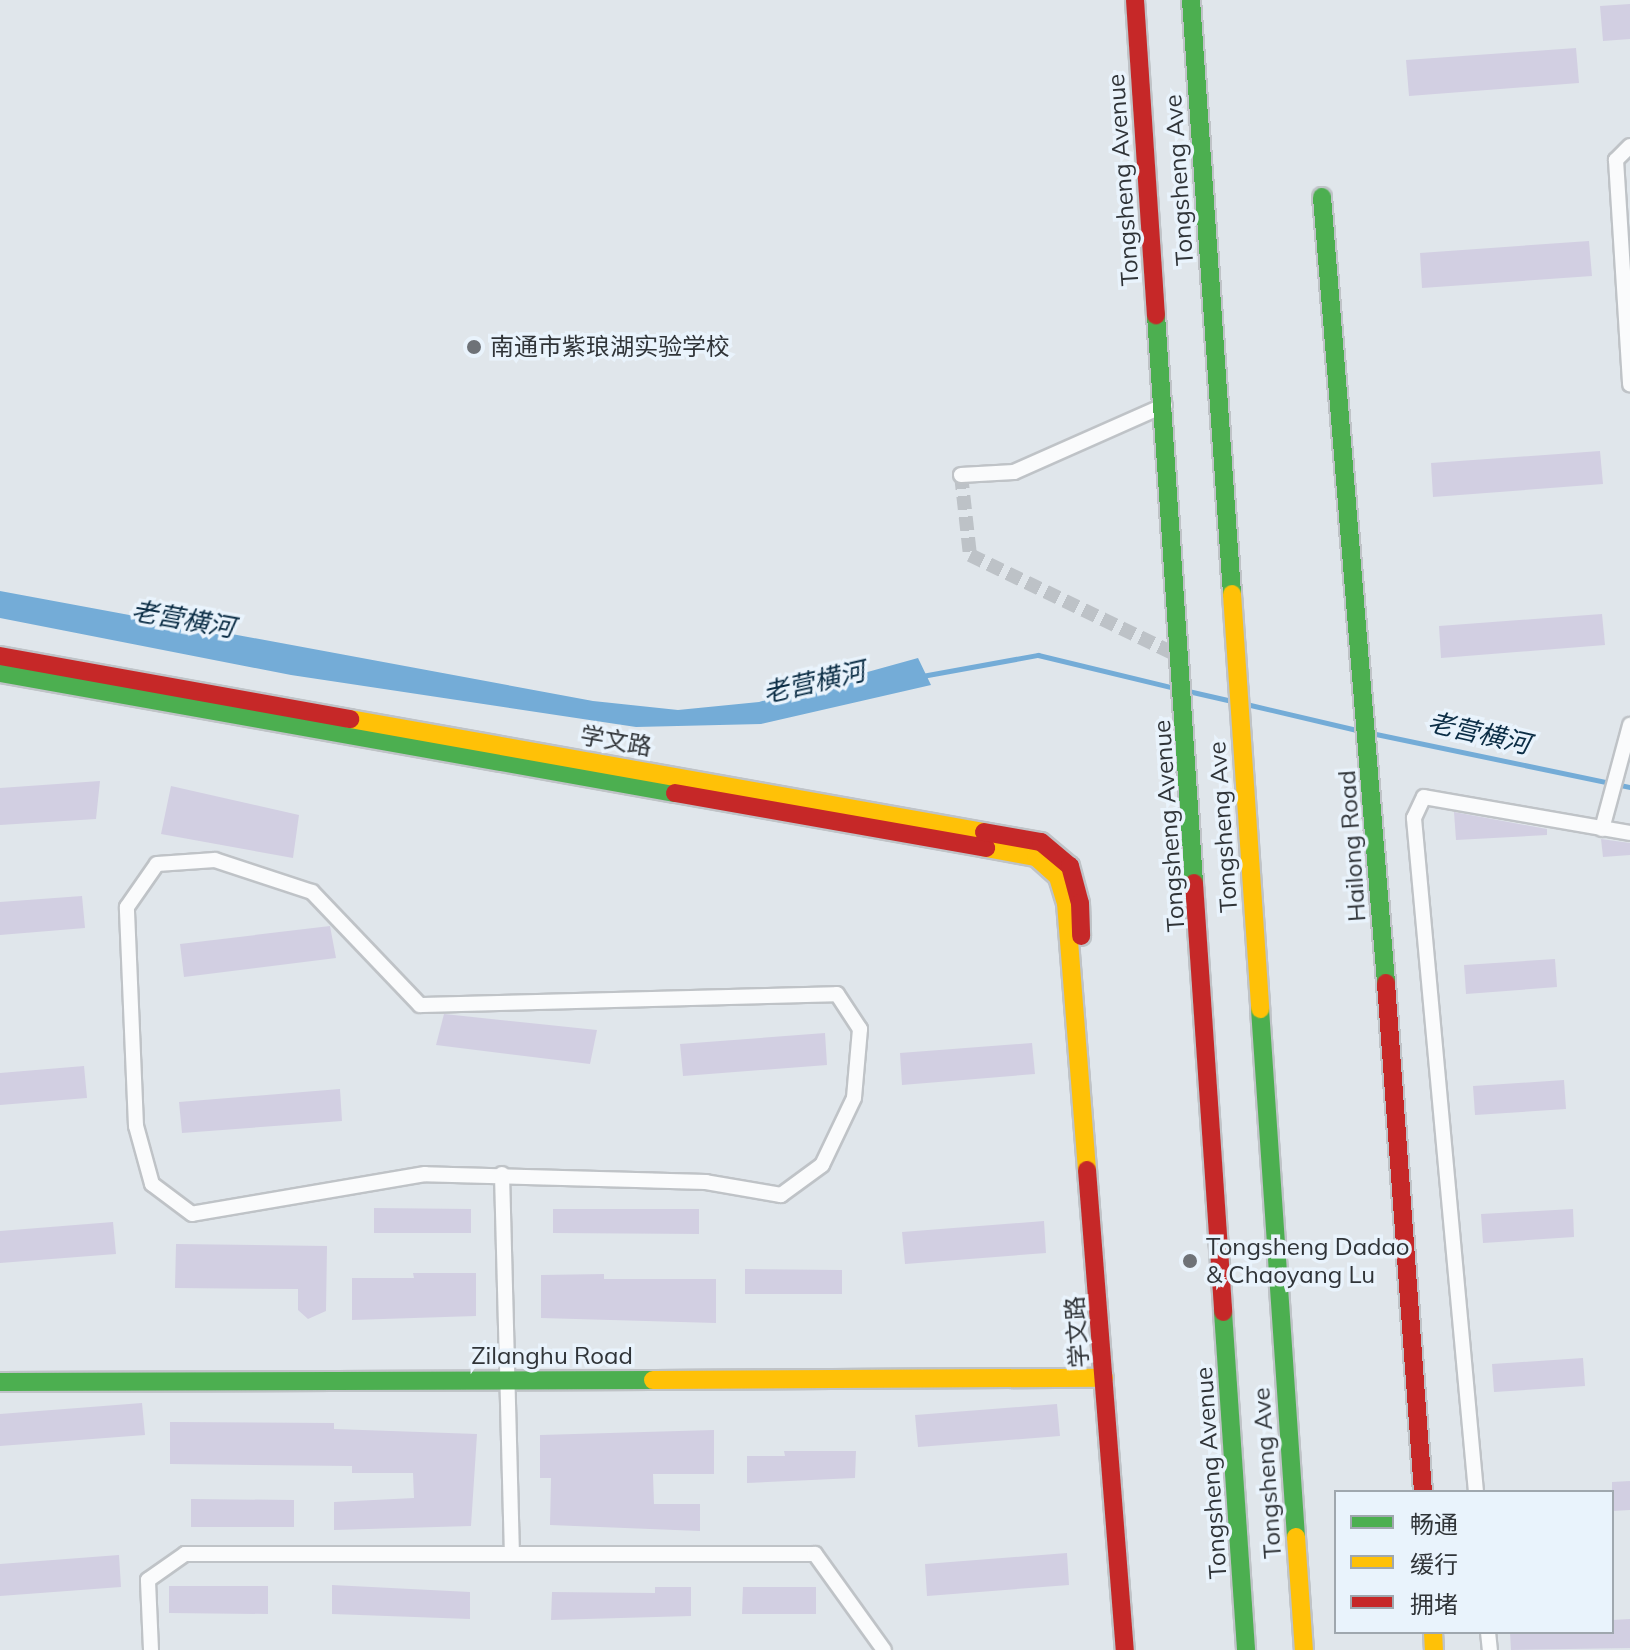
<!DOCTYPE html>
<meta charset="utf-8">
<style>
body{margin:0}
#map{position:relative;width:1630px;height:1650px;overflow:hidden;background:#e0e6eb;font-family:Mulish,"Noto Sans SC",sans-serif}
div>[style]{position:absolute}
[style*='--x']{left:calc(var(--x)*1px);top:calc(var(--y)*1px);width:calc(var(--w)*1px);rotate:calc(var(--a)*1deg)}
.water>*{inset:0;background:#74acd7}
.stream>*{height:5px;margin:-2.5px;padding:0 2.5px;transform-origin:2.5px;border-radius:2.5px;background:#74acd7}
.building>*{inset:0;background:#d2cfe2}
.street-tunnel>*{height:14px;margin-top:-7px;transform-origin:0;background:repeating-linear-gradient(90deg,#bdc2c7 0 14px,transparent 0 21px)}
.roads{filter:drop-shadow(2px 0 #bfc3c7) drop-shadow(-2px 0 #bfc3c7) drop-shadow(0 2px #bfc3c7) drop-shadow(0 -2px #bfc3c7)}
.street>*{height:14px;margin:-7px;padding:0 7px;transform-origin:7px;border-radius:7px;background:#fafbfc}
.fast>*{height:18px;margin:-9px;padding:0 9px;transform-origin:9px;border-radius:9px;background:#4caf50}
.slow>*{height:18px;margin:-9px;padding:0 9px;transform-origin:9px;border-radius:9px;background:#ffc107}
.jam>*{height:18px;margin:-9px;padding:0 9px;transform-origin:9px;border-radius:9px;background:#c62828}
.dots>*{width:22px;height:22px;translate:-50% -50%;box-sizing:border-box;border:4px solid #e9f3fc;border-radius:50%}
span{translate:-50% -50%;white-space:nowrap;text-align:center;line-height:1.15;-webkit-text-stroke:7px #e9f3fc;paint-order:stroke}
.street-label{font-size:24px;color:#303438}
.poi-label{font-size:24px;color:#303438}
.left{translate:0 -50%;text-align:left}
.water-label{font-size:26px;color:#0b2d45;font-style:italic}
.legend{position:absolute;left:1334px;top:1490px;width:280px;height:144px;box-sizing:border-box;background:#e9f3fc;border:2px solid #9fa7ae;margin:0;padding:10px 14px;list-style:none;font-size:24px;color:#303438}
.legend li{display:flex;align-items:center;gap:16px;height:40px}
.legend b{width:40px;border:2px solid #9fa7ae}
</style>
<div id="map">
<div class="water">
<i style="clip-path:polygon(0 591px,593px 701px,678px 710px,759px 702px,918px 658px,931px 685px,761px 724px,636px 727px,291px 675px,0 618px)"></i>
</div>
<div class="stream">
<i style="--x:922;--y:676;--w:118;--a:-10.3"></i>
<i style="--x:1038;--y:655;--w:140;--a:13.6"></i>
<i style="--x:1188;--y:691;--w:45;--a:12.8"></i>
<i style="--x:1246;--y:704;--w:118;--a:13.2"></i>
<i style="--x:1371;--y:733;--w:265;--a:11.8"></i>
</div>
<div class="building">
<i style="clip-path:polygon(1630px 4px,1630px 39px,1603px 41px,1600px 6px)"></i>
<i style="clip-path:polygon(1576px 48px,1579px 83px,1409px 96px,1406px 60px)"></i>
<i style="clip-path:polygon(1589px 241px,1592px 276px,1422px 288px,1420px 253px)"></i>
<i style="clip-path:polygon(1600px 451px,1603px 484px,1433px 497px,1431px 463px)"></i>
<i style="clip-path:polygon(1602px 614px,1605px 645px,1441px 658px,1439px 626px)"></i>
<i style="clip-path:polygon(100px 781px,96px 819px,0 825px,0 788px)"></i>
<i style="clip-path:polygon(171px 786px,299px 815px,293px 858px,161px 834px)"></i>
<i style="clip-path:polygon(1454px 812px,1547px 829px,1547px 835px,1456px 840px)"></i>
<i style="clip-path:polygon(1601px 839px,1630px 843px,1630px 855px,1603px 857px)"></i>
<i style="clip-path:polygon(82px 896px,85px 928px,0 935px,0 902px)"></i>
<i style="clip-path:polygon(330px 926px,336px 958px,184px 977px,180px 944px)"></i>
<i style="clip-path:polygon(1555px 959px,1557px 987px,1466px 994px,1464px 965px)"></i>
<i style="clip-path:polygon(444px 1014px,597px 1030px,590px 1064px,436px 1045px)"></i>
<i style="clip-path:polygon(825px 1033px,827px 1065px,683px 1076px,680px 1044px)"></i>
<i style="clip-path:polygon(1032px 1043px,1035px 1074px,902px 1085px,900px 1053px)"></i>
<i style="clip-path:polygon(84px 1066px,87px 1098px,0 1105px,0 1073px)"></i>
<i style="clip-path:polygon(1564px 1080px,1566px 1109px,1475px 1115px,1473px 1086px)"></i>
<i style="clip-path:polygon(340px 1089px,342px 1121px,182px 1133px,179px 1102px)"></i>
<i style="clip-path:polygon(374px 1208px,471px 1209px,471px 1233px,374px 1233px)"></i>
<i style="clip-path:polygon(553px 1209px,699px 1209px,699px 1234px,553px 1233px)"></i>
<i style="clip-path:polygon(1573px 1209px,1574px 1237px,1483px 1243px,1481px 1214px)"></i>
<i style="clip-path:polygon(1044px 1221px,1046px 1253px,905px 1264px,902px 1232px)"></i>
<i style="clip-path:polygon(113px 1222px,116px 1254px,0 1263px,0 1231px)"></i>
<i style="clip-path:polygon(176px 1244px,327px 1246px,326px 1311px,308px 1319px,298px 1310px,298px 1289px,175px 1288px)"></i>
<i style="clip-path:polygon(745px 1269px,842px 1270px,842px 1294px,745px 1294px)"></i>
<i style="clip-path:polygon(413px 1273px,476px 1273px,476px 1316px,352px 1320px,352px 1278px,414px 1278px)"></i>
<i style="clip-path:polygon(604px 1274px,604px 1279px,716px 1279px,716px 1323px,541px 1318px,541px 1275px)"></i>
<i style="clip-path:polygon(1583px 1358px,1585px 1386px,1494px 1392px,1492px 1364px)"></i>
<i style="clip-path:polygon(142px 1403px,145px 1435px,0 1446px,0 1414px)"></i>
<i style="clip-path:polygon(1057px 1404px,1060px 1436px,918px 1447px,915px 1415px)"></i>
<i style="clip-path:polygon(170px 1422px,334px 1423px,334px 1429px,477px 1434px,471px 1526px,334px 1530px,334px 1502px,414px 1498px,413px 1473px,352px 1473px,352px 1466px,170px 1464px)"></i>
<i style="clip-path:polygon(714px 1430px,714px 1474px,653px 1474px,654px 1504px,700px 1504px,700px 1531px,550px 1525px,551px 1478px,540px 1478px,540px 1435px)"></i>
<i style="clip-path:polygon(784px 1451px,856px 1451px,855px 1478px,747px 1483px,747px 1456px,785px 1456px)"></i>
<i style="clip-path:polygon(1630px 1481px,1630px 1510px,1612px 1511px,1612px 1482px)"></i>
<i style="clip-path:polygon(191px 1499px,294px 1500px,294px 1527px,191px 1527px)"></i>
<i style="clip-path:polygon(1067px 1553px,1069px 1585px,927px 1596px,925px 1564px)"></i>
<i style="clip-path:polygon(119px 1555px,121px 1587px,0 1596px,0 1564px)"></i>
<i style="clip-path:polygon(332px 1585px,470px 1592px,470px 1619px,332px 1614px)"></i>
<i style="clip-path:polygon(169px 1586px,268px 1586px,268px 1614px,169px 1613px)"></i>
<i style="clip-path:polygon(655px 1587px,691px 1587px,691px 1616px,551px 1620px,552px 1592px,655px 1593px)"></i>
<i style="clip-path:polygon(743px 1587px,816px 1587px,816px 1614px,742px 1614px)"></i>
<i style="clip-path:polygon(1630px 1619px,1630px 1648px,1511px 1650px,1510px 1632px,1612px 1632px,1612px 1620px)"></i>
</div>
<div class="street-tunnel">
<i style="--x:961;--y:475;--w:81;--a:83.6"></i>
<i style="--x:970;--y:555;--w:234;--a:25.8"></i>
</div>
<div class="roads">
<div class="street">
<i style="--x:1630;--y:146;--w:20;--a:135"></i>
<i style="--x:1616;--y:160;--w:225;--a:86.4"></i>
<i style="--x:961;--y:475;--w:53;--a:-3.2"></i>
<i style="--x:1014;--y:472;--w:165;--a:-23.9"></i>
<i style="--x:1602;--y:829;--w:108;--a:-74.9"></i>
<i style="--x:215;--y:860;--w:102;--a:18.3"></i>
<i style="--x:312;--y:892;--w:156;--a:46.3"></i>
<i style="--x:420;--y:1005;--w:417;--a:-1.5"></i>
<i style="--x:837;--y:994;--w:42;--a:56.7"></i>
<i style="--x:860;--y:1029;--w:69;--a:95"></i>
<i style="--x:854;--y:1098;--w:74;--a:115.5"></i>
<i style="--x:822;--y:1165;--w:51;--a:143.8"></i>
<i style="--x:781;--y:1195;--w:76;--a:-170.2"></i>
<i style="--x:706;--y:1182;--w:281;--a:-178.4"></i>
<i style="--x:425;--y:1174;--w:236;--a:170.3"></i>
<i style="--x:192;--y:1214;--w:50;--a:-143.1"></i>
<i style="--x:152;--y:1184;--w:60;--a:-105.4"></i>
<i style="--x:136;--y:1126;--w:219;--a:-92.4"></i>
<i style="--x:127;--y:907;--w:52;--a:-55.1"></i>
<i style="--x:157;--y:864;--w:58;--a:-3.9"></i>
<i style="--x:502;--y:1174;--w:380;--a:88.5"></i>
<i style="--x:1476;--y:1492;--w:677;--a:-95.26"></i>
<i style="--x:1414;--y:818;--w:23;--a:-65"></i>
<i style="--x:1424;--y:797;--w:209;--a:9.9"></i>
<i style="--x:1488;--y:1632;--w:18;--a:84"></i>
<i style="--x:151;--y:1650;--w:70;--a:-92.5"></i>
<i style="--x:148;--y:1580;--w:45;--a:-35.1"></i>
<i style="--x:185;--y:1554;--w:630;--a:0"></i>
<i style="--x:815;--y:1554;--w:118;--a:54.3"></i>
</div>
<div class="fast">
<i style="--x:1191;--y:0;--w:595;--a:86.05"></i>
<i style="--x:1322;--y:197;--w:789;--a:85.34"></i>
<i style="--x:1156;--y:315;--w:569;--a:86.17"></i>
<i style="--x:0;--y:673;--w:686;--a:10.08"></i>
<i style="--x:1260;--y:1009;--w:529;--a:86.1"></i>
<i style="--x:1223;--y:1312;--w:339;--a:86.1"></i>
<i style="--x:0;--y:1382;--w:653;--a:-0.18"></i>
</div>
<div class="slow">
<i style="--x:1232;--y:594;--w:416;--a:86.1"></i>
<i style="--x:350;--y:719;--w:644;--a:10.11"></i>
<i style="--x:986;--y:848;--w:51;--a:10.2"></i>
<i style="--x:1036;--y:857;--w:30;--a:42"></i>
<i style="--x:1058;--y:877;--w:27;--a:73"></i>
<i style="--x:1066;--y:903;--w:268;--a:85.5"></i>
<i style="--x:653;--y:1380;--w:451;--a:-0.3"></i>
<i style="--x:1296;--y:1537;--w:113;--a:86"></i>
<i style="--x:1433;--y:1632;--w:18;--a:87"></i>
</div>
<div class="jam">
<i style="--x:1135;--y:0;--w:316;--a:86.2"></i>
<i style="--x:0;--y:656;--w:356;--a:10.2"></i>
<i style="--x:675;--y:793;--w:316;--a:10"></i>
<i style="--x:984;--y:832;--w:58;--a:10"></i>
<i style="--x:1041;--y:842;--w:38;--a:40"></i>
<i style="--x:1070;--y:866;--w:38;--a:75"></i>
<i style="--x:1080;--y:903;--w:33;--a:88"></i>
<i style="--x:1194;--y:883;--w:430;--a:86.1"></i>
<i style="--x:1386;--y:983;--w:510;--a:85.84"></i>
<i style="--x:1087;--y:1170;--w:482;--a:85.5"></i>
</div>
</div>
<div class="dots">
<i style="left:474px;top:347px;background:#6e7277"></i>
<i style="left:1190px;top:1261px;background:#6e7277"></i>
</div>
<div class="street-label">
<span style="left:1123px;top:180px;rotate:-94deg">Tongsheng Avenue</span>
<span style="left:1179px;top:180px;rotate:-94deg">Tongsheng Ave</span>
<span style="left:616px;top:741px;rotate:10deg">学文路</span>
<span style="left:1169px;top:826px;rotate:-94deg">Tongsheng Avenue</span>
<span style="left:1223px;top:827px;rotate:-94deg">Tongsheng Ave</span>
<span style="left:1352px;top:846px;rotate:-94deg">Hailong Road</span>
<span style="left:1077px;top:1332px;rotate:-94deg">学文路</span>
<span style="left:552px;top:1356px">Zilanghu Road</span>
<span style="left:1211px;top:1473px;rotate:-94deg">Tongsheng Avenue</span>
<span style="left:1267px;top:1473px;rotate:-94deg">Tongsheng Ave</span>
</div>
<div class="poi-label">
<span class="left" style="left:490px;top:347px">南通市紫琅湖实验学校</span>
<span class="left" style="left:1206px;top:1261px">Tongsheng Dadao<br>&amp; Chaoyang Lu</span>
</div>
<div class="water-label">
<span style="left:183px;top:619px;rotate:10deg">老营横河</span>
<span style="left:814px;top:682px;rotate:-13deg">老营横河</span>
<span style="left:1479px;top:733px;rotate:13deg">老营横河</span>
</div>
<ul class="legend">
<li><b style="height:10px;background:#4caf50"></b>畅通</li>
<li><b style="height:10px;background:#ffc107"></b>缓行</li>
<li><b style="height:10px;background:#c62828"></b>拥堵</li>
</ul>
</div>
